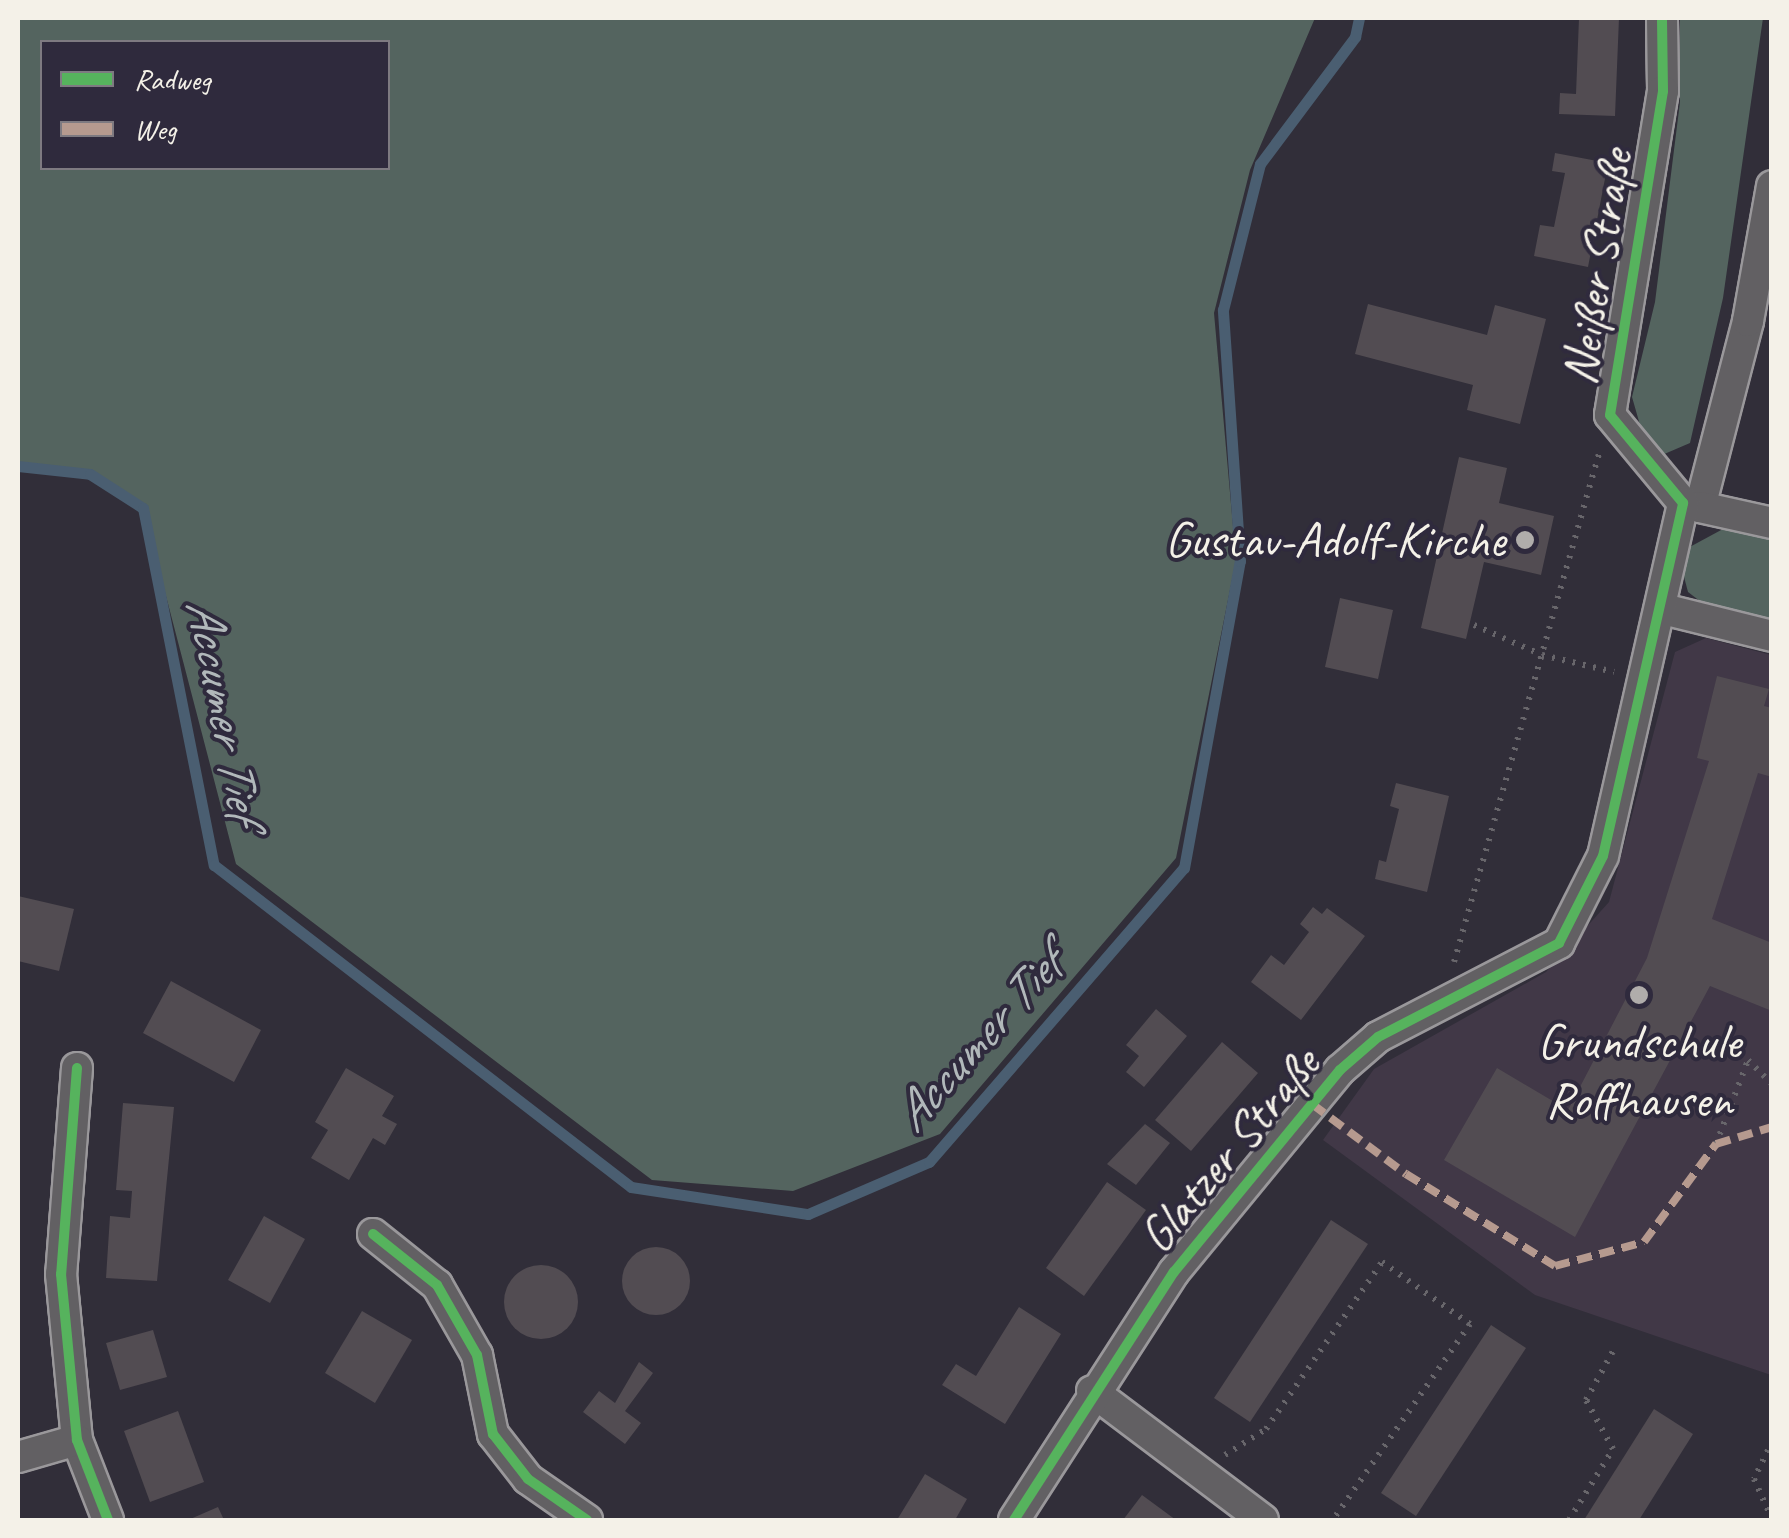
<!DOCTYPE html>
<meta charset="utf-8">
<style>
body{margin:0}
#map{position:relative;width:1789px;height:1538px;overflow:hidden;background:#312e39;font-family:Caveat,sans-serif}
div>[style]{position:absolute}
[style*='--x']{left:calc(var(--x)*1px);top:calc(var(--y)*1px);width:calc(var(--w)*1px);rotate:calc(var(--a)*1deg)}
.built>*{inset:0;background:#413847}
.green>*{inset:0;background:#54645f}
.stream>*{height:11px;margin:-5.5px;padding:0 5.5px;transform-origin:5.5px;border-radius:5.5px;background:#4a5e71}
.building>*{inset:0;background:#524c52}
.round{border-radius:50%}
.path>*{height:6px;margin-top:-3px;transform-origin:0;background:repeating-linear-gradient(90deg,#68666b 0 2.5px,transparent 0 10.5px)}
.roads{filter:drop-shadow(2px 0 #9a989b) drop-shadow(-2px 0 #9a989b) drop-shadow(0 2px #9a989b) drop-shadow(0 -2px #9a989b)}
.minor>*{height:30px;margin:-15px;padding:0 15px;transform-origin:15px;border-radius:15px;background:#626063}
.quiet>*{height:8px;margin-top:-4px;transform-origin:0;background:repeating-linear-gradient(90deg,#b69a8f 0 15px,transparent 0 23px)}
.cycleway>*{height:10px;margin:-5px;padding:0 5px;transform-origin:5px;border-radius:5px;background:#56b35d}
.dots>*{width:28px;height:28px;translate:-50% -50%;box-sizing:border-box;border:5px solid #2f2a3d;border-radius:50%}
span{translate:-50% -50%;white-space:nowrap;text-align:center;line-height:1.15;-webkit-text-stroke:8px #2f2a3d;paint-order:stroke}
.street-label{font-size:50px;color:#f4f1e8}
.poi-label{font-size:50px;color:#f4f1e8}
.right{translate:-100% -50%;text-align:right}
.water-label{font-size:52px;color:#b1b8ba;font-style:italic}
.frame{position:absolute;inset:0;border:20px solid #f4f1e8;pointer-events:none}
.legend{position:absolute;left:40px;top:40px;width:350px;height:130px;box-sizing:border-box;background:#2f2a3d;border:2px solid #7e7a81;margin:0;padding:12px 18px;list-style:none;font-size:30px;color:#f4f1e8}
.legend li{display:flex;align-items:center;gap:20px;height:50px}
.legend b{width:50px;border:2px solid #7e7a81}
</style>
<div id="map">
<div class="built">
<i style="clip-path:polygon(1706px 638px,1771px 655px,1771px 1375px,1535px 1295px,1323px 1140px,1374px 1069px,1546px 972px,1609px 902px,1675px 652px)"></i>
</div>
<div class="green">
<i style="clip-path:polygon(evenodd,18px 18px,1315px 18px,1250px 170px,1214px 313px,1236px 560px,1176px 858px,940px 1134px,793px 1191px,652px 1180px,236px 864px,143px 508px,90px 474px,18px 466px,18px 18px,42px 42px,388px 42px,388px 168px,42px 168px,42px 42px)"></i>
<i style="clip-path:polygon(1680px 18px,1763px 18px,1723px 298px,1690px 443px,1662px 455px,1642px 432px,1632px 397px,1655px 302px,1680px 102px)"></i>
<i style="clip-path:polygon(1723px 529px,1771px 540px,1771px 622px,1709px 608px,1688px 592px,1682px 569px,1686px 549px)"></i>
</div>
<div class="stream">
<i style="--x:18;--y:466;--w:72;--a:6.3"></i>
<i style="--x:90;--y:474;--w:63;--a:32.7"></i>
<i style="--x:143;--y:508;--w:364;--a:78.8"></i>
<i style="--x:214;--y:865;--w:527;--a:37.67"></i>
<i style="--x:631;--y:1187;--w:179;--a:8.7"></i>
<i style="--x:808;--y:1214;--w:132;--a:-23.3"></i>
<i style="--x:929;--y:1162;--w:389;--a:-49.1"></i>
<i style="--x:1184;--y:868;--w:312;--a:-79.7"></i>
<i style="--x:1240;--y:561;--w:252;--a:-93.9"></i>
<i style="--x:1223;--y:310;--w:151;--a:-75.8"></i>
<i style="--x:1260;--y:164;--w:159;--a:-53.2"></i>
<i style="--x:1355;--y:37;--w:19;--a:-78"></i>
</div>
<div class="building">
<i style="clip-path:polygon(1579px 18px,1619px 18px,1615px 116px,1559px 114px,1560px 93px,1576px 94px)"></i>
<i style="clip-path:polygon(1555px 153px,1608px 163px,1588px 267px,1534px 256px,1540px 225px,1554px 227px,1565px 173px,1552px 171px)"></i>
<i style="clip-path:polygon(1368px 304px,1487px 335px,1495px 305px,1546px 319px,1520px 424px,1467px 410px,1473px 385px,1355px 354px)"></i>
<i style="clip-path:polygon(1459px 457px,1507px 468px,1499px 503px,1554px 516px,1541px 575px,1484px 562px,1466px 639px,1421px 628px)"></i>
<i style="clip-path:polygon(1340px 598px,1393px 610px,1378px 679px,1325px 667px)"></i>
<i style="clip-path:polygon(1717px 676px,1769px 689px,1764px 706px,1772px 708px,1772px 777px,1758px 773px,1712px 919px,1772px 943px,1772px 1011px,1710px 986px,1575px 1237px,1444px 1160px,1497px 1068px,1568px 1110px,1647px 958px,1709px 761px,1697px 758px)"></i>
<i style="clip-path:polygon(1396px 783px,1449px 796px,1427px 892px,1375px 879px,1379px 860px,1386px 862px,1399px 809px,1390px 806px)"></i>
<i style="clip-path:polygon(18px 896px,74px 909px,59px 971px,18px 961px)"></i>
<i style="clip-path:polygon(1313px 907px,1322px 914px,1327px 908px,1365px 936px,1301px 1020px,1251px 982px,1271px 955px,1284px 965px,1309px 932px,1300px 924px)"></i>
<i style="clip-path:polygon(171px 981px,261px 1030px,234px 1082px,143px 1033px)"></i>
<i style="clip-path:polygon(1156px 1009px,1187px 1036px,1144px 1087px,1126px 1072px,1139px 1056px,1126px 1045px)"></i>
<i style="clip-path:polygon(1222px 1042px,1258px 1073px,1191px 1151px,1155px 1120px)"></i>
<i style="clip-path:polygon(346px 1068px,394px 1096px,382px 1116px,397px 1124px,385px 1145px,373px 1138px,349px 1180px,311px 1158px,328px 1130px,315px 1122px)"></i>
<i style="clip-path:polygon(123px 1103px,174px 1107px,157px 1281px,106px 1278px,110px 1216px,130px 1218px,132px 1191px,116px 1190px)"></i>
<i style="clip-path:polygon(1145px 1124px,1170px 1143px,1136px 1185px,1107px 1164px)"></i>
<i style="clip-path:polygon(1107px 1182px,1146px 1210px,1084px 1296px,1046px 1268px)"></i>
<i style="clip-path:polygon(264px 1216px,305px 1239px,270px 1303px,228px 1280px)"></i>
<i style="clip-path:polygon(1331px 1220px,1368px 1244px,1250px 1422px,1214px 1398px)"></i>
<i class="round" style="left:622px;top:1247px;width:68px;height:68px"></i>
<i class="round" style="left:504px;top:1265px;width:74px;height:74px"></i>
<i style="clip-path:polygon(1019px 1307px,1061px 1334px,1005px 1424px,942px 1385px,956px 1364px,976px 1376px)"></i>
<i style="clip-path:polygon(362px 1311px,412px 1340px,375px 1403px,325px 1373px)"></i>
<i style="clip-path:polygon(1491px 1325px,1526px 1348px,1416px 1516px,1381px 1493px)"></i>
<i style="clip-path:polygon(153px 1330px,167px 1377px,120px 1390px,106px 1343px)"></i>
<i style="clip-path:polygon(639px 1362px,653px 1373px,625px 1411px,641px 1423px,625px 1444px,583px 1412px,599px 1391px,615px 1403px)"></i>
<i style="clip-path:polygon(1654px 1409px,1693px 1434px,1639px 1520px,1584px 1520px)"></i>
<i style="clip-path:polygon(178px 1411px,204px 1482px,150px 1502px,124px 1431px)"></i>
<i style="clip-path:polygon(925px 1474px,967px 1499px,955px 1520px,897px 1520px)"></i>
<i style="clip-path:polygon(1142px 1495px,1176px 1520px,1123px 1520px)"></i>
<i style="clip-path:polygon(218px 1507px,224px 1520px,188px 1520px)"></i>
</div>
<div class="path">
<i style="--x:1474;--y:625;--w:74;--a:23.8"></i>
<i style="--x:1542;--y:655;--w:74;--a:13.3"></i>
<i style="--x:1454;--y:962;--w:532;--a:-74.08"></i>
<i style="--x:1716;--y:1144;--w:90;--a:-69.1"></i>
<i style="--x:1748;--y:1060;--w:34;--a:45"></i>
<i style="--x:1768;--y:1450;--w:32;--a:116"></i>
<i style="--x:1754;--y:1479;--w:44;--a:65.8"></i>
<i style="--x:1225;--y:1455;--w:49;--a:-32.4"></i>
<i style="--x:1266;--y:1429;--w:203;--a:-55.2"></i>
<i style="--x:1382;--y:1262;--w:108;--a:35.2"></i>
<i style="--x:1470;--y:1324;--w:239;--a:125"></i>
<i style="--x:1569;--y:1520;--w:84;--a:-58.2"></i>
<i style="--x:1613;--y:1449;--w:56;--a:-118.9"></i>
<i style="--x:1586;--y:1400;--w:56;--a:-61.1"></i>
</div>
<div class="roads">
<div class="minor">
<i style="--x:1662;--y:18;--w:73;--a:89.2"></i>
<i style="--x:1663;--y:91;--w:328;--a:99.3"></i>
<i style="--x:1610;--y:415;--w:114;--a:50.3"></i>
<i style="--x:1683;--y:503;--w:17;--a:13"></i>
<i style="--x:1700;--y:507;--w:192;--a:-75.5"></i>
<i style="--x:1748;--y:321;--w:137;--a:-79.9"></i>
<i style="--x:1700;--y:507;--w:74;--a:12.5"></i>
<i style="--x:1663;--y:609;--w:112;--a:13.9"></i>
<i style="--x:77;--y:1068;--w:207;--a:94.4"></i>
<i style="--x:61;--y:1274;--w:167;--a:84.5"></i>
<i style="--x:77;--y:1440;--w:86;--a:68.8"></i>
<i style="--x:373;--y:1234;--w:82;--a:38.6"></i>
<i style="--x:437;--y:1285;--w:81;--a:60.3"></i>
<i style="--x:477;--y:1355;--w:81;--a:78.6"></i>
<i style="--x:493;--y:1434;--w:57;--a:52.1"></i>
<i style="--x:528;--y:1479;--w:72;--a:34.8"></i>
<i style="--x:1092;--y:1391;--w:214;--a:37"></i>
<i style="--x:18;--y:1457;--w:61;--a:-16.1"></i>
<i style="--x:1014;--y:1520;--w:295;--a:-57.2"></i>
<i style="--x:1174;--y:1272;--w:261;--a:-50.6"></i>
<i style="--x:1340;--y:1070;--w:50;--a:-41"></i>
<i style="--x:1378;--y:1037;--w:204;--a:-27.4"></i>
<i style="--x:1559;--y:943;--w:97;--a:-63.2"></i>
<i style="--x:1603;--y:856;--w:362;--a:-77.2"></i>
</div>
</div>
<div class="quiet">
<i style="--x:1312;--y:1104;--w:117;--a:36.7"></i>
<i style="--x:1406;--y:1174;--w:175;--a:31.7"></i>
<i style="--x:1555;--y:1266;--w:92;--a:-15.1"></i>
<i style="--x:1644;--y:1242;--w:122;--a:-53.7"></i>
<i style="--x:1716;--y:1144;--w:59;--a:-16.9"></i>
</div>
<div class="cycleway">
<i style="--x:77;--y:1068;--w:207;--a:94.4"></i>
<i style="--x:61;--y:1274;--w:167;--a:84.5"></i>
<i style="--x:77;--y:1440;--w:86;--a:68.8"></i>
<i style="--x:373;--y:1234;--w:82;--a:38.6"></i>
<i style="--x:437;--y:1285;--w:81;--a:60.3"></i>
<i style="--x:477;--y:1355;--w:81;--a:78.6"></i>
<i style="--x:493;--y:1434;--w:57;--a:52.1"></i>
<i style="--x:528;--y:1479;--w:72;--a:34.8"></i>
<i style="--x:1014;--y:1520;--w:295;--a:-57.2"></i>
<i style="--x:1174;--y:1272;--w:261;--a:-50.6"></i>
<i style="--x:1340;--y:1070;--w:50;--a:-41"></i>
<i style="--x:1378;--y:1037;--w:204;--a:-27.4"></i>
<i style="--x:1559;--y:943;--w:97;--a:-63.2"></i>
<i style="--x:1603;--y:856;--w:362;--a:-77.2"></i>
<i style="--x:1683;--y:503;--w:114;--a:-129.7"></i>
<i style="--x:1610;--y:415;--w:328;--a:-80.7"></i>
<i style="--x:1663;--y:91;--w:73;--a:-90.8"></i>
</div>
<div class="dots">
<i style="left:1525px;top:540px;background:#b0adab"></i>
<i style="left:1639px;top:995px;background:#b0adab"></i>
</div>
<div class="street-label">
<span style="left:1597px;top:267px;rotate:-81deg">Neißer Straße</span>
<span style="left:1229px;top:1150px;rotate:-50deg">Glatzer Straße</span>
</div>
<div class="poi-label">
<span class="right" style="left:1505px;top:540px">Gustav-Adolf-Kirche</span>
<span style="left:1639px;top:1070px">Grundschule<br>Roffhausen</span>
</div>
<div class="water-label">
<span style="left:224px;top:710px;rotate:79deg">Accumer Tief</span>
<span style="left:978px;top:1040px;rotate:-48deg">Accumer Tief</span>
</div>
<div class="frame"></div>
<ul class="legend">
<li><b style="height:12px;background:#56b35d"></b>Radweg</li>
<li><b style="height:12px;background:#b69a8f"></b>Weg</li>
</ul>
</div>
